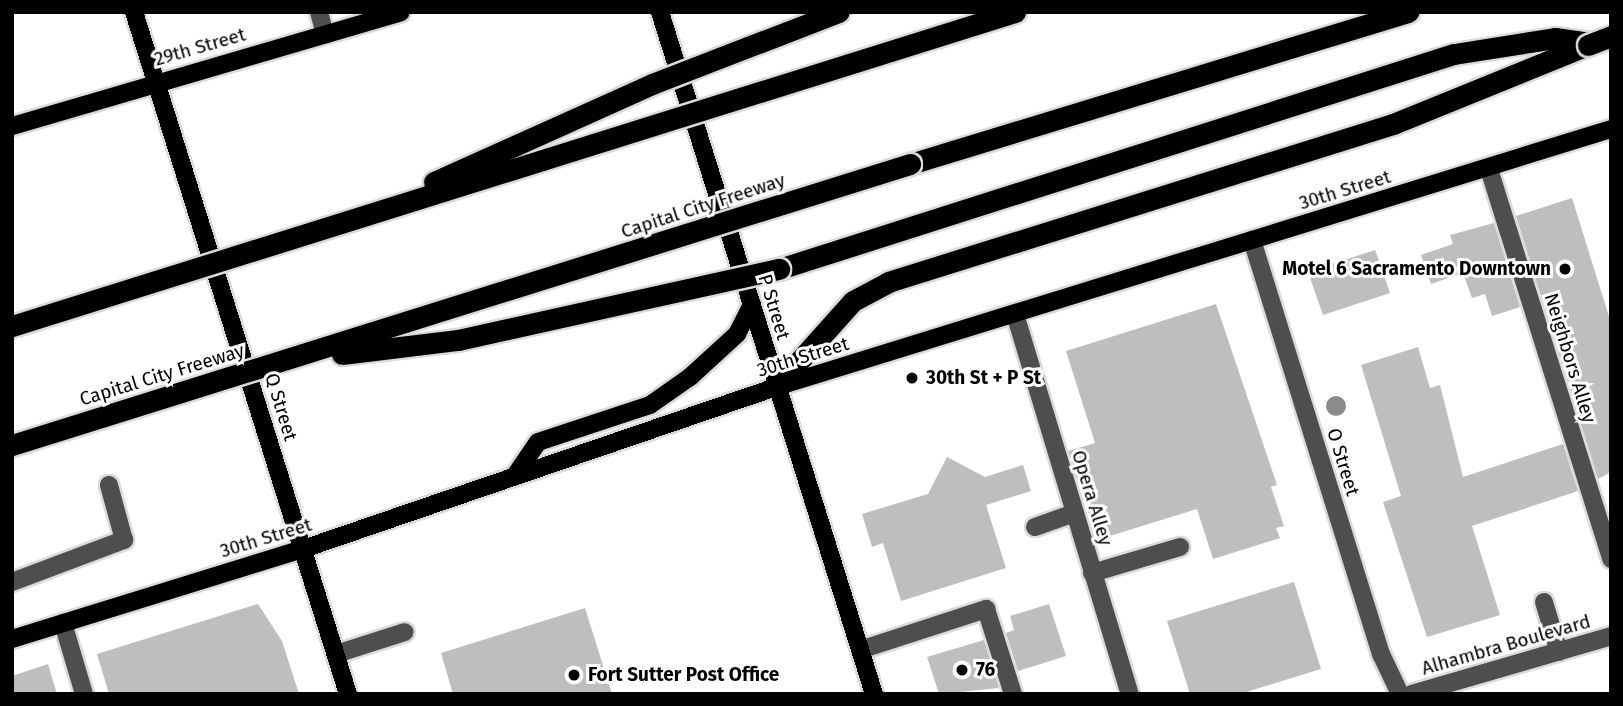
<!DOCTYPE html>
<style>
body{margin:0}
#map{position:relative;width:1623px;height:706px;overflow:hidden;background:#fff;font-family:"Fira Sans",sans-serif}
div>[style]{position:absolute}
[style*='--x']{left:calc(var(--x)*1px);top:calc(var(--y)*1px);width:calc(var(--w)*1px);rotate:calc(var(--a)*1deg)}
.building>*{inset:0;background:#bebebe}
.roads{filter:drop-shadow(2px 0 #dbdbdb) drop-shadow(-2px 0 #dbdbdb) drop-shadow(0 2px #dbdbdb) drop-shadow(0 -2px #dbdbdb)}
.minor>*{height:18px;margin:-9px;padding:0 9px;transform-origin:9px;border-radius:9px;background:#4e4e4e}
.major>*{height:18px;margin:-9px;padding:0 9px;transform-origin:9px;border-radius:9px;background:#000}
.highway>*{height:21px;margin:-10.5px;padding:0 10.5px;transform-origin:10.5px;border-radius:10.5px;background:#000}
.bridges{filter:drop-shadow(2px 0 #dbdbdb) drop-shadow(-2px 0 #dbdbdb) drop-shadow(0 2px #dbdbdb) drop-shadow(0 -2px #dbdbdb)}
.highway-bridge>*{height:21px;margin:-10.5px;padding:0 10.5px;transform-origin:10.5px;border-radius:10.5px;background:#000}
.trees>*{width:20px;height:20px;margin:-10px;border-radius:50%;background:#8b8b8b}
.dots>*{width:19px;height:19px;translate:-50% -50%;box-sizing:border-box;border:4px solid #fff;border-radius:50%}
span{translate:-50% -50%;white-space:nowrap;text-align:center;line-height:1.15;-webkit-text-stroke:6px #fff;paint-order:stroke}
.street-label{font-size:19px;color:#000}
.poi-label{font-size:19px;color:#000;font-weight:700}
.right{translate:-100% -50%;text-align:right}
.left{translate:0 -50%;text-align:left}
.frame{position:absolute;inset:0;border:14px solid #000;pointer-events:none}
</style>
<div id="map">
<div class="building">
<i style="clip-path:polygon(1572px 198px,1611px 323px,1611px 472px,1598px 479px,1516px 216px)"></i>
<i style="clip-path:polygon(1494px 223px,1520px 307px,1492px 316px,1485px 294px,1472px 298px,1463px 273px,1431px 284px,1421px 255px,1453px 244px,1450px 235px)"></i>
<i style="clip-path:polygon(1375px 250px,1390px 293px,1323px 315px,1308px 272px)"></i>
<i style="clip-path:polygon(1216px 304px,1277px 485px,1271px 487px,1284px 526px,1276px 528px,1280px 538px,1213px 559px,1197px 509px,1097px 540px,1068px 451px,1095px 443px,1066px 351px)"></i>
<i style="clip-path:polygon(1418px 347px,1430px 388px,1440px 385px,1463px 477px,1563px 444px,1578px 491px,1472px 526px,1500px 615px,1427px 637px,1383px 502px,1401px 496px,1361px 365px)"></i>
<i style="clip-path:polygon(947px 457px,985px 477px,1023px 465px,1031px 491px,986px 505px,1006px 568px,901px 601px,883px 543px,872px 547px,862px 514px,928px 494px)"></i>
<i style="clip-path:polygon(1294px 582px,1321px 669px,1240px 694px,1190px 694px,1167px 621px)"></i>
<i style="clip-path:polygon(258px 604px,282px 641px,299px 694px,109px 694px,97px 654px)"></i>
<i style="clip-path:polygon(1049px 604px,1066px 656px,1018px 671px,1006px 633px,1014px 630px,1010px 616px)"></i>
<i style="clip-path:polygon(585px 608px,612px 694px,453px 694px,441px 653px)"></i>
<i style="clip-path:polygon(984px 640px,999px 688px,939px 694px,927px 657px)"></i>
<i style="clip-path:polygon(48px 664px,57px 694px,12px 694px,12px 676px)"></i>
</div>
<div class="roads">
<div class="minor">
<i style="--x:319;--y:12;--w:23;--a:75"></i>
<i style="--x:1489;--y:169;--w:409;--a:72.6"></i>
<i style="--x:1252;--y:240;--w:434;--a:72.7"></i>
<i style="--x:1381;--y:654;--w:44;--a:64.6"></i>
<i style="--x:1015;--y:314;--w:397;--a:73.2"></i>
<i style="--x:1035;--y:527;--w:41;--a:-19.7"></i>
<i style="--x:1092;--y:573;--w:92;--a:-16.5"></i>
<i style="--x:12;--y:582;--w:120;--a:-20.6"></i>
<i style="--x:124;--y:540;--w:57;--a:-105.3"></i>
<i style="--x:1544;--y:602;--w:52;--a:73.3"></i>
<i style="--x:63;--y:623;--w:74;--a:73.5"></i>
<i style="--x:860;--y:650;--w:133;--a:-18"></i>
<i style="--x:986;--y:609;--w:89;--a:72.4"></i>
<i style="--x:336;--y:654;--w:72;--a:-17.7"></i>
<i style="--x:1412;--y:694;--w:207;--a:-16.2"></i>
</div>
<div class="major">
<i style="--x:134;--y:12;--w:715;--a:72.58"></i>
<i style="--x:660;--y:12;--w:715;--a:72.58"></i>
<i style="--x:12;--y:126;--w:405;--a:-16.3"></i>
<i style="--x:514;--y:477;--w:42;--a:-55.6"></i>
<i style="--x:538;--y:442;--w:118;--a:-18.3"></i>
<i style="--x:650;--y:405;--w:49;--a:-35"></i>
<i style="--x:690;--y:377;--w:64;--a:-42.5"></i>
<i style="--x:737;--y:334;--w:33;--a:-63"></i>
<i style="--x:12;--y:639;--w:305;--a:-17.2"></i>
<i style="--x:303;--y:549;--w:500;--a:-18.9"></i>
<i style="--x:776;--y:387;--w:874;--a:-17.17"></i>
</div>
<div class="highway">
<i style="--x:910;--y:164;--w:521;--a:-16.97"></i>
<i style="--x:779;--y:269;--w:708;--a:-17.67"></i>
<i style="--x:1454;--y:54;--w:102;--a:-9"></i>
<i style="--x:1555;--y:38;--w:37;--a:8"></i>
<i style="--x:776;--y:387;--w:115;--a:-48.2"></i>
<i style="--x:853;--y:301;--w:40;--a:-28"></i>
<i style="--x:888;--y:282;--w:529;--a:-17.37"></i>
<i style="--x:1393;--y:124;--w:210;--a:-22.1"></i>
</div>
</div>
<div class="bridges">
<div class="highway-bridge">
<i style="--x:1588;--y:45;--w:25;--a:-21"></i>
<i style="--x:434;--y:182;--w:239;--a:-24.2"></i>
<i style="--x:652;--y:84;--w:200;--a:-21.1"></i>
<i style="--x:12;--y:326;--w:1051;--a:-17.38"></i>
<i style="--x:342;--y:354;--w:117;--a:-6.9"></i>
<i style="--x:458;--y:340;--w:329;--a:-12.5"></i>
<i style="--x:12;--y:445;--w:941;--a:-17.38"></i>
</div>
</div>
<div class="trees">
<i style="left:1336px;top:406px"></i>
</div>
<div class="dots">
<i style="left:1565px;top:269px;background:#000"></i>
<i style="left:912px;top:378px;background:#000"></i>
<i style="left:962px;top:670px;background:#000"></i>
<i style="left:574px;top:675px;background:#000"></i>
</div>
<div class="street-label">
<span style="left:200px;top:47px;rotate:-16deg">29th Street</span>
<span style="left:1345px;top:190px;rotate:-17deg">30th Street</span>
<span style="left:703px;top:206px;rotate:-18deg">Capital City Freeway</span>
<span style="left:774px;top:307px;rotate:73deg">P Street</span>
<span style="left:803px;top:357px;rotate:-17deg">30th Street</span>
<span style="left:1570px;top:358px;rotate:73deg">Neighbors Alley</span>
<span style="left:162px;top:375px;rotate:-17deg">Capital City Freeway</span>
<span style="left:281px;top:407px;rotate:73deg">Q Street</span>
<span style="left:1343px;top:462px;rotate:73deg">O Street</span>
<span style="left:1092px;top:498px;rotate:73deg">Opera Alley</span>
<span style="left:266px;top:538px;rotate:-17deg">30th Street</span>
<span style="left:1506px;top:645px;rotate:-16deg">Alhambra Boulevard</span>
</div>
<div class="poi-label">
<span class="right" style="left:1551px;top:269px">Motel 6 Sacramento Downtown</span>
<span class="left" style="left:926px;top:378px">30th St + P St</span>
<span class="left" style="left:976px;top:670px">76</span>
<span class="left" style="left:588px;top:675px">Fort Sutter Post Office</span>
</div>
<div class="frame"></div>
</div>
